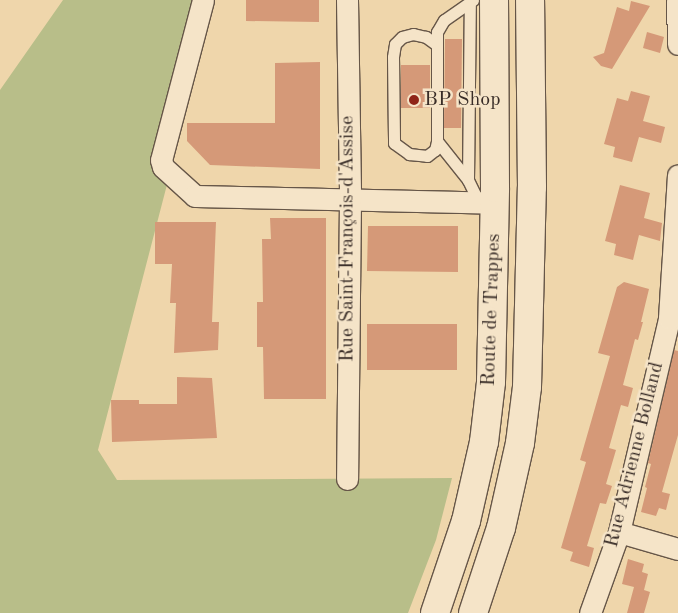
<!DOCTYPE html>
<meta charset="utf-8">
<style>
body{margin:0}
#map{position:relative;width:678px;height:613px;overflow:hidden;background:#efd6ab;font-family:"Old Standard TT",serif}
div>[style]{position:absolute}
[style*='--x']{left:calc(var(--x)*1px);top:calc(var(--y)*1px);width:calc(var(--w)*1px);rotate:calc(var(--a)*1deg)}
.green>*{inset:0;background:#b8be89}
.building>*{inset:0;background:#d59978}
.roads{filter:drop-shadow(1px 0 #665648) drop-shadow(-1px 0 #665648) drop-shadow(0 1px #665648) drop-shadow(0 -1px #665648)}
.lane>*{height:11px;margin:-5.5px;padding:0 5.5px;transform-origin:5.5px;border-radius:5.5px;background:#f5e4c8}
.street>*{height:21px;margin:-10.5px;padding:0 10.5px;transform-origin:10.5px;border-radius:10.5px;background:#f5e4c8}
.secondary>*{height:28px;margin:-14px;padding:0 14px;transform-origin:14px;border-radius:14px;background:#f5e4c8}
.dots>*{width:14px;height:14px;translate:-50% -50%;box-sizing:border-box;border:2px solid #f5e4c8;border-radius:50%}
span{translate:-50% -50%;white-space:nowrap;text-align:center;line-height:1.15;-webkit-text-stroke:5px #f5e4c8;paint-order:stroke}
.poi-label{font-size:20px;color:#382c27}
.left{translate:0 -50%;text-align:left}
.street-label{font-size:20px;color:#382c27}
</style>
<div id="map">
<div class="green">
<i style="clip-path:polygon(63px 0,215px 0,98px 450px,117px 480px,452px 478px,436px 540px,408px 613px,0 613px,0 90px)"></i>
</div>
<div class="building">
<i style="clip-path:polygon(246px 0,319px 0,319px 22px,246px 21px)"></i>
<i style="clip-path:polygon(631px 1px,650px 6px,612px 69px,601px 66px,593px 57px,604px 53px,617px 7px,629px 11px)"></i>
<i style="clip-path:polygon(647px 32px,664px 37px,660px 53px,643px 48px)"></i>
<i style="clip-path:polygon(445px 39px,462px 39px,461px 128px,444px 128px)"></i>
<i style="clip-path:polygon(320px 62px,320px 169px,210px 165px,187px 141px,187px 123px,275px 123px,275px 63px)"></i>
<i style="clip-path:polygon(401px 65px,430px 65px,430px 108px,401px 108px)"></i>
<i style="clip-path:polygon(631px 91px,650px 96px,643px 121px,665px 127px,661px 143px,639px 137px,632px 162px,613px 157px,615px 147px,604px 144px,617px 98px,628px 101px)"></i>
<i style="clip-path:polygon(620px 185px,650px 193px,644px 218px,662px 223px,660px 241px,639px 235px,633px 260px,614px 255px,616px 244px,605px 241px)"></i>
<i style="clip-path:polygon(270px 218px,326px 218px,326px 399px,264px 399px,263px 347px,257px 347px,257px 302px,263px 302px,262px 239px,271px 239px)"></i>
<i style="clip-path:polygon(155px 222px,216px 222px,212px 322px,219px 322px,218px 350px,174px 353px,176px 303px,170px 303px,172px 264px,155px 264px)"></i>
<i style="clip-path:polygon(368px 226px,458px 226px,458px 272px,367px 271px)"></i>
<i style="clip-path:polygon(624px 282px,649px 289px,641px 322px,643px 322px,638px 340px,635px 339px,623px 385px,633px 388px,628px 407px,621px 405px,609px 448px,616px 450px,606px 484px,612px 486px,606px 504px,600px 503px,587px 546px,594px 548px,589px 567px,570px 561px,573px 552px,561px 548px,586px 462px,580px 460px,610px 356px,598px 353px,617px 287px)"></i>
<i style="clip-path:polygon(367px 324px,457px 324px,457px 370px,367px 370px)"></i>
<i style="clip-path:polygon(674px 350px,678px 351px,678px 435px,662px 492px,670px 494px,666px 510px,659px 508px,656px 516px,641px 512px,647px 488px,645px 487px,651px 464px,648px 463px)"></i>
<i style="clip-path:polygon(177px 377px,212px 378px,217px 438px,112px 442px,111px 400px,139px 400px,139px 404px,177px 404px)"></i>
<i style="clip-path:polygon(628px 559px,644px 564px,642px 572px,648px 574px,644px 590px,650px 592px,644px 613px,627px 613px,634px 587px,622px 584px)"></i>
</div>
<div class="roads">
<div class="lane">
<i style="--x:473;--y:0;--w:35;--a:145"></i>
<i style="--x:444;--y:20;--w:14;--a:120"></i>
<i style="--x:437;--y:32;--w:109;--a:90"></i>
<i style="--x:437;--y:141;--w:50;--a:51.5"></i>
<i style="--x:468;--y:180;--w:28;--a:64"></i>
<i style="--x:437;--y:45;--w:14;--a:-144"></i>
<i style="--x:426;--y:37;--w:13;--a:-167"></i>
<i style="--x:413;--y:34;--w:11;--a:165"></i>
<i style="--x:402;--y:37;--w:10;--a:135"></i>
<i style="--x:395;--y:44;--w:13;--a:99"></i>
<i style="--x:393;--y:57;--w:86;--a:89.3"></i>
<i style="--x:394;--y:143;--w:19;--a:36"></i>
<i style="--x:409;--y:154;--w:18;--a:6"></i>
<i style="--x:427;--y:156;--w:10;--a:-37"></i>
<i style="--x:435;--y:150;--w:9;--a:-77"></i>
<i style="--x:468;--y:180;--w:177;--a:-89.4"></i>
</div>
<div class="street">
<i style="--x:203;--y:0;--w:165;--a:104.7"></i>
<i style="--x:161;--y:160;--w:7;--a:74"></i>
<i style="--x:163;--y:167;--w:43;--a:42.2"></i>
<i style="--x:195;--y:196;--w:300;--a:1.3"></i>
<i style="--x:347;--y:0;--w:200;--a:89.1"></i>
<i style="--x:350;--y:200;--w:279;--a:90.6"></i>
<i style="--x:677;--y:0;--w:44;--a:88.7"></i>
<i style="--x:619;--y:532;--w:61;--a:16.1"></i>
<i style="--x:590;--y:613;--w:86;--a:-70.3"></i>
<i style="--x:619;--y:532;--w:220;--a:-76.8"></i>
<i style="--x:669;--y:318;--w:143;--a:-86.4"></i>
</div>
<div class="secondary">
<i style="--x:435;--y:613;--w:97;--a:-71.4"></i>
<i style="--x:466;--y:521;--w:81;--a:-77.2"></i>
<i style="--x:484;--y:442;--w:60;--a:-83.3"></i>
<i style="--x:491;--y:382;--w:194;--a:-88.8"></i>
<i style="--x:495;--y:188;--w:188;--a:-90.3"></i>
<i style="--x:473;--y:613;--w:89;--a:-71.8"></i>
<i style="--x:501;--y:528;--w:87;--a:-77.4"></i>
<i style="--x:520;--y:443;--w:56;--a:-82.9"></i>
<i style="--x:527;--y:387;--w:200;--a:-88.6"></i>
<i style="--x:532;--y:187;--w:187;--a:-90.6"></i>
</div>
</div>
<div class="dots">
<i style="left:414px;top:100px;background:#8f2418"></i>
</div>
<div class="poi-label">
<span class="left" style="left:424px;top:100px">BP Shop</span>
</div>
<div class="street-label">
<span style="left:348px;top:239px;rotate:-90deg">Rue Saint-François-d'Assise</span>
<span style="left:492px;top:310px;rotate:-88deg">Route de Trappes</span>
<span style="left:635px;top:455px;rotate:-76deg">Rue Adrienne Bolland</span>
</div>
</div>
